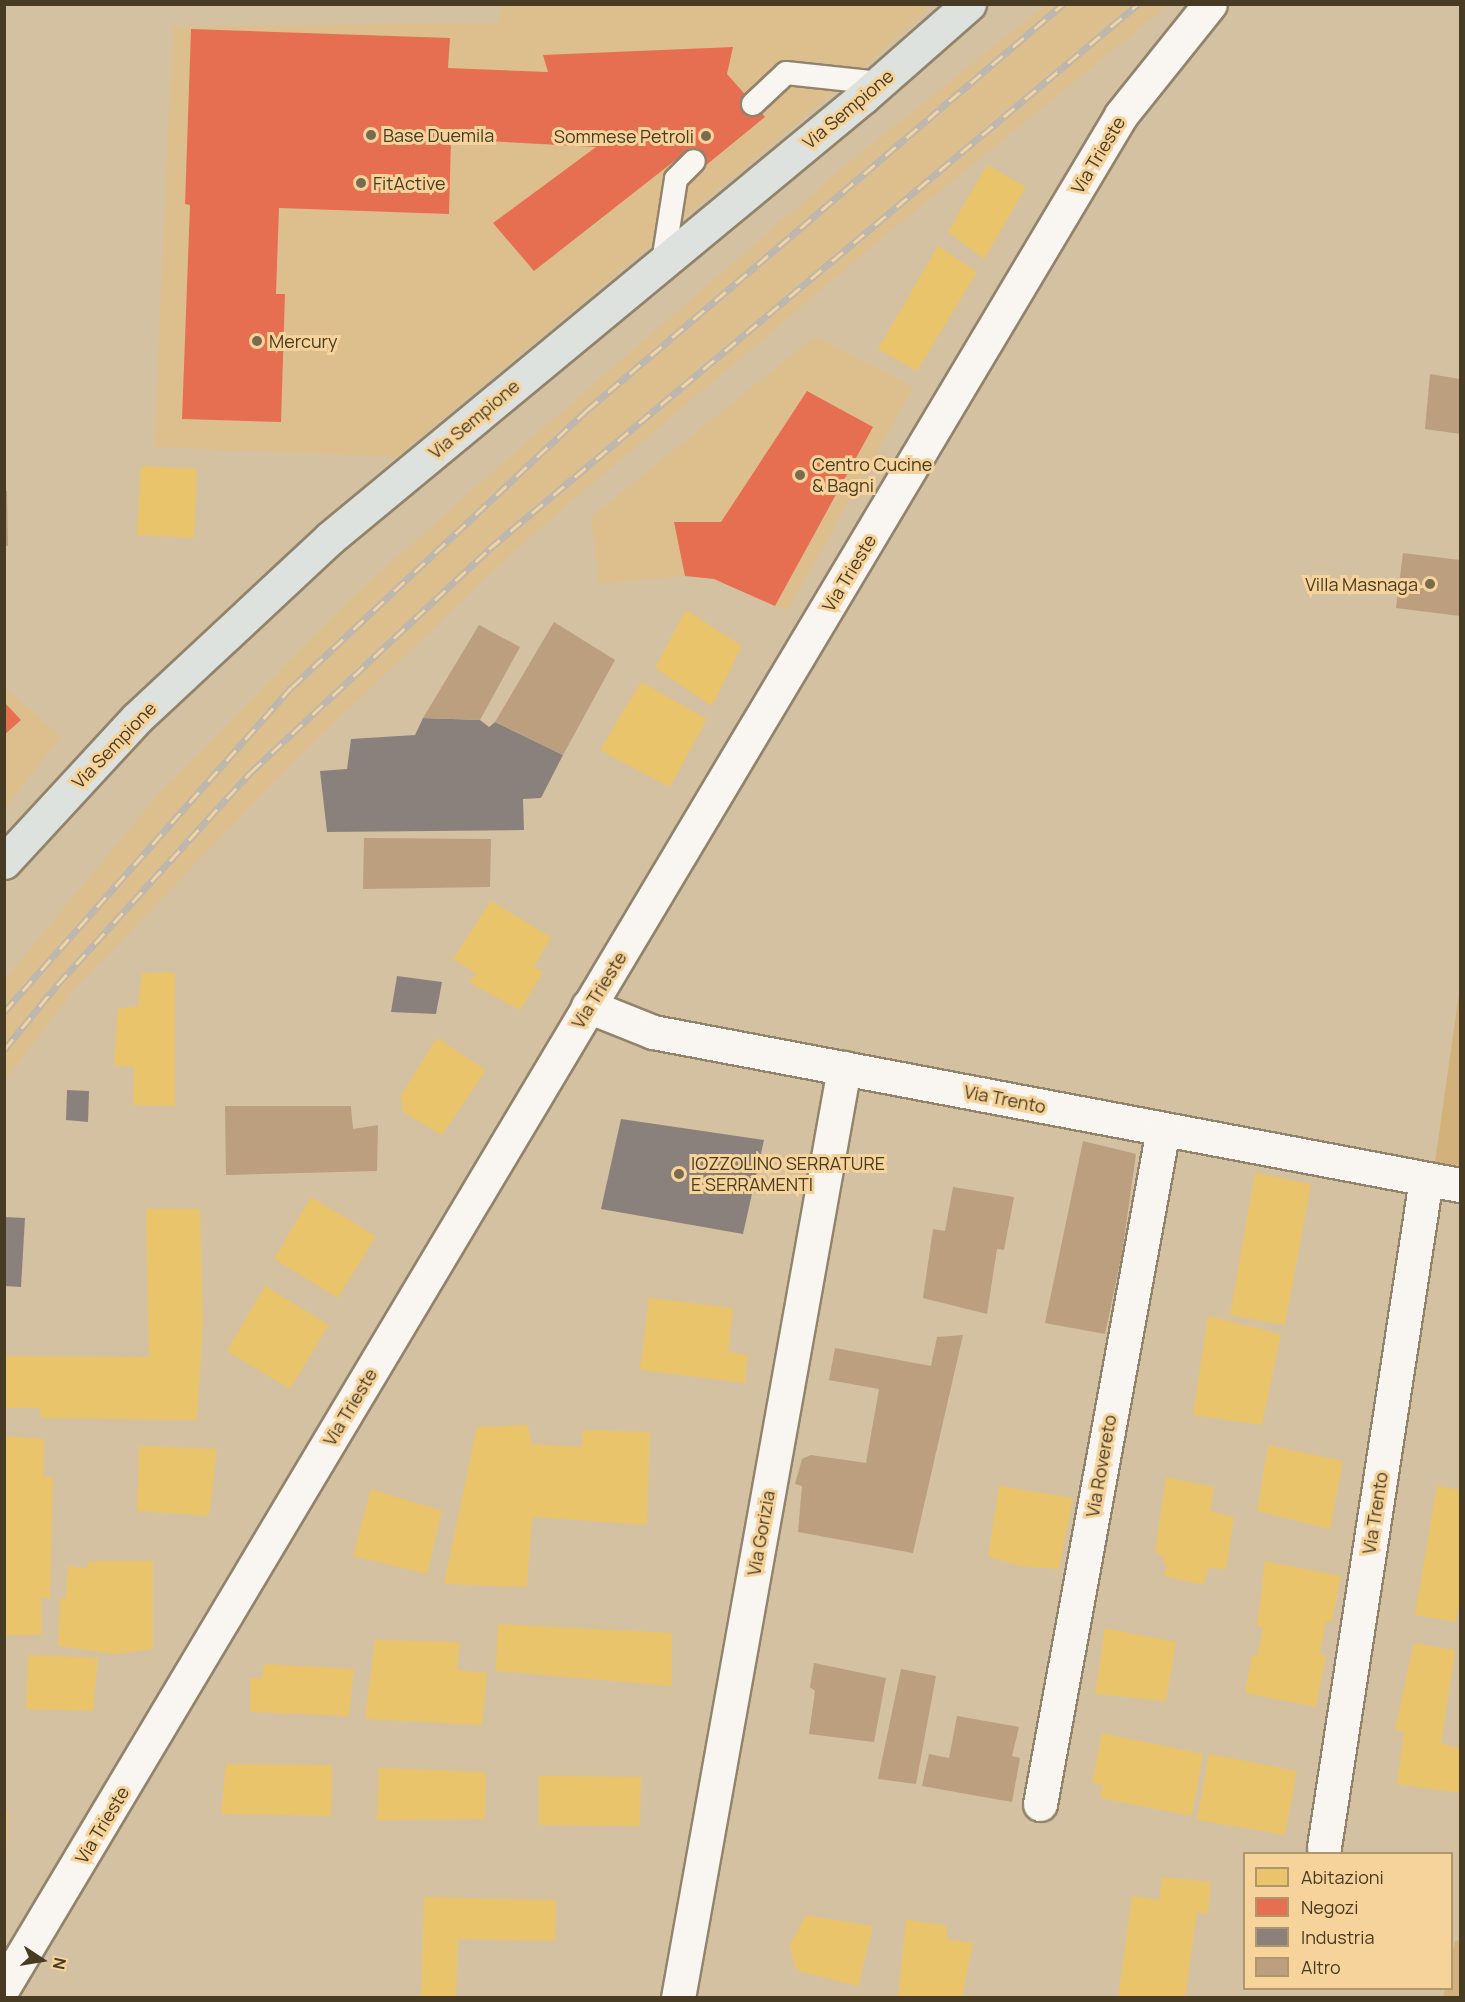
<!DOCTYPE html>
<style>
body{margin:0}
#map{position:relative;width:1465px;height:2002px;overflow:hidden;background:#d4c1a2;font-family:Manrope,sans-serif}
div>[style]{position:absolute}
[style*='--x']{left:calc(var(--x)*1px);top:calc(var(--y)*1px);width:calc(var(--w)*1px);rotate:calc(var(--a)*1deg)}
.built>*{inset:0;background:#ddbf8e}
.green>*{inset:0;background:#d2b27a}
.homes>*{inset:0;background:#e9c46a}
.shops>*{inset:0;background:#e76f51}
.industry>*{inset:0;background:#8a817c}
.building>*{inset:0;background:#bb9f7e}
.roads{filter:drop-shadow(2px 0 #92846c) drop-shadow(-2px 0 #92846c) drop-shadow(0 2px #92846c) drop-shadow(0 -2px #92846c)}
.service>*{height:22px;margin:-11px;padding:0 11px;transform-origin:11px;border-radius:11px;background:#f9f6f1}
.minor>*{height:33px;margin:-16.5px;padding:0 16.5px;transform-origin:16.5px;border-radius:16.5px;background:#f9f6f1}
.tertiary>*{height:33px;margin:-16.5px;padding:0 16.5px;transform-origin:16.5px;border-radius:16.5px;background:#f9f6f1}
.primary>*{height:33px;margin:-16.5px;padding:0 16.5px;transform-origin:16.5px;border-radius:16.5px;background:#dde2de}
.rail>*{height:7px;margin-top:-3.5px;transform-origin:0;background:repeating-linear-gradient(90deg,#f5d39a 0 14px,#bbb7b0 0 28px);box-sizing:border-box;border-block:2px solid #bbb7b0}
.dots>*{width:16px;height:16px;translate:-50% -50%;box-sizing:border-box;border:3px solid #f5d39a;border-radius:50%}
span{translate:-50% -50%;white-space:nowrap;text-align:center;line-height:1.15;-webkit-text-stroke:6px #f5d39a;paint-order:stroke}
.street-label{font-size:18px;color:#483b24}
.poi-label{font-size:18px;color:#483b24}
.left{translate:0 -50%;text-align:left}
.right{translate:-100% -50%;text-align:right}
.frame{position:absolute;inset:0;border:6px solid #483b24;pointer-events:none}
.legend{position:absolute;left:1243px;top:1852px;width:210px;height:138px;box-sizing:border-box;background:#f5d39a;border:2px solid #b0966b;margin:0;padding:8px 10px;list-style:none;font-size:18px;color:#483b24}
.legend li{display:flex;align-items:center;gap:12px;height:30px}
.legend b{width:30px;border:2px solid #b0966b}
.north{position:absolute;left:12px;top:1930px;width:60px;height:60px;-webkit-text-stroke:4px #f5d39a;paint-order:stroke;rotate:102deg;font-size:16px;font-weight:700;line-height:24px;text-align:center;color:#483b24}
.north::after{content:'';display:block;margin:auto;width:21px;height:27px;background:#483b24;clip-path:polygon(50% 0,100% 100%,50% 72%,0 100%)}
</style>
<div id="map">
<div class="built">
<i style="clip-path:polygon(501px 4px,931px 5px,877px 56px,397px 457px,154px 447px,173px 27px,498px 23px)"></i>
<i style="clip-path:polygon(1046px 5px,1168px 5px,868px 250px,532px 535px,298px 757px,73px 991px,5px 1081px,5px 979px,162px 790px,353px 597px,481px 482px,848px 163px)"></i>
<i style="clip-path:polygon(815px 336px,914px 387px,788px 609px,775px 606px,714px 579px,685px 576px,599px 584px,591px 517px)"></i>
<i style="clip-path:polygon(5px 687px,61px 737px,5px 808px)"></i>
</div>
<div class="green">
<i style="clip-path:polygon(1460px 986px,1460px 1166px,1435px 1162px)"></i>
<i style="clip-path:polygon(1460px 1940px,1460px 1997px,1443px 1997px,1445px 1989px,1452px 1988px,1452px 1956px,1455px 1941px)"></i>
</div>
<div class="homes">
<i style="clip-path:polygon(987px 165px,1026px 187px,984px 259px,948px 232px)"></i>
<i style="clip-path:polygon(938px 246px,977px 272px,917px 371px,878px 349px)"></i>
<i style="clip-path:polygon(141px 466px,197px 469px,194px 538px,137px 535px)"></i>
<i style="clip-path:polygon(686px 610px,742px 646px,712px 706px,655px 668px)"></i>
<i style="clip-path:polygon(641px 682px,707px 719px,670px 787px,600px 750px)"></i>
<i style="clip-path:polygon(491px 901px,551px 937px,534px 967px,543px 972px,520px 1010px,470px 983px,476px 973px,453px 959px)"></i>
<i style="clip-path:polygon(175px 972px,175px 1106px,133px 1105px,134px 1067px,114px 1065px,118px 1009px,138px 1006px,142px 973px)"></i>
<i style="clip-path:polygon(437px 1038px,486px 1070px,442px 1135px,403px 1112px,401px 1095px)"></i>
<i style="clip-path:polygon(1255px 1173px,1311px 1184px,1285px 1325px,1230px 1315px)"></i>
<i style="clip-path:polygon(311px 1197px,376px 1236px,338px 1298px,274px 1259px)"></i>
<i style="clip-path:polygon(146px 1209px,200px 1209px,203px 1323px,197px 1420px,41px 1418px,40px 1408px,4px 1408px,4px 1356px,149px 1357px)"></i>
<i style="clip-path:polygon(265px 1286px,329px 1325px,290px 1389px,227px 1351px)"></i>
<i style="clip-path:polygon(649px 1298px,733px 1308px,728px 1352px,748px 1355px,745px 1383px,640px 1370px)"></i>
<i style="clip-path:polygon(1208px 1316px,1281px 1334px,1262px 1425px,1193px 1415px)"></i>
<i style="clip-path:polygon(528px 1425px,531px 1444px,582px 1447px,583px 1430px,650px 1432px,647px 1525px,532px 1517px,527px 1587px,444px 1584px,477px 1427px)"></i>
<i style="clip-path:polygon(4px 1436px,44px 1439px,43px 1478px,53px 1476px,50px 1599px,41px 1597px,42px 1635px,4px 1635px)"></i>
<i style="clip-path:polygon(1268px 1445px,1343px 1461px,1330px 1529px,1257px 1511px)"></i>
<i style="clip-path:polygon(139px 1446px,217px 1449px,209px 1516px,137px 1511px)"></i>
<i style="clip-path:polygon(1166px 1477px,1214px 1487px,1210px 1511px,1234px 1517px,1226px 1569px,1209px 1568px,1203px 1585px,1164px 1576px,1167px 1564px,1163px 1562px,1163px 1556px,1155px 1552px)"></i>
<i style="clip-path:polygon(999px 1486px,1073px 1498px,1059px 1569px,1025px 1567px,988px 1557px)"></i>
<i style="clip-path:polygon(1437px 1486px,1460px 1490px,1460px 1598px,1456px 1622px,1415px 1615px)"></i>
<i style="clip-path:polygon(371px 1489px,442px 1511px,427px 1574px,353px 1556px)"></i>
<i style="clip-path:polygon(96px 1561px,153px 1561px,153px 1649px,115px 1654px,58px 1646px,60px 1598px,65px 1599px,66px 1594px,68px 1566px,87px 1569px,88px 1563px)"></i>
<i style="clip-path:polygon(1265px 1561px,1341px 1576px,1332px 1622px,1326px 1621px,1320px 1653px,1326px 1656px,1316px 1707px,1245px 1693px,1252px 1655px,1257px 1656px,1263px 1627px,1257px 1626px)"></i>
<i style="clip-path:polygon(498px 1624px,672px 1633px,672px 1686px,496px 1671px)"></i>
<i style="clip-path:polygon(1105px 1628px,1176px 1642px,1166px 1701px,1095px 1694px)"></i>
<i style="clip-path:polygon(375px 1640px,460px 1642px,457px 1670px,487px 1673px,482px 1725px,365px 1719px)"></i>
<i style="clip-path:polygon(1414px 1643px,1455px 1650px,1441px 1744px,1460px 1748px,1460px 1793px,1397px 1784px,1404px 1731px,1395px 1730px)"></i>
<i style="clip-path:polygon(28px 1655px,98px 1658px,93px 1711px,26px 1709px)"></i>
<i style="clip-path:polygon(264px 1664px,354px 1669px,349px 1716px,250px 1712px,250px 1678px,262px 1679px)"></i>
<i style="clip-path:polygon(1102px 1733px,1203px 1754px,1192px 1816px,1100px 1798px,1103px 1785px,1092px 1783px)"></i>
<i style="clip-path:polygon(1209px 1754px,1297px 1771px,1285px 1835px,1197px 1820px)"></i>
<i style="clip-path:polygon(226px 1764px,332px 1765px,331px 1816px,221px 1814px)"></i>
<i style="clip-path:polygon(379px 1768px,486px 1772px,485px 1819px,377px 1820px)"></i>
<i style="clip-path:polygon(539px 1776px,641px 1777px,640px 1826px,539px 1825px)"></i>
<i style="clip-path:polygon(4px 1811px,8px 1811px,6px 1868px,4px 1868px)"></i>
<i style="clip-path:polygon(1162px 1877px,1211px 1882px,1208px 1914px,1197px 1912px,1185px 1998px,1118px 1998px,1132px 1896px,1159px 1900px)"></i>
<i style="clip-path:polygon(424px 1897px,556px 1900px,555px 1941px,458px 1939px,456px 1997px,421px 1996px)"></i>
<i style="clip-path:polygon(806px 1915px,873px 1926px,858px 1986px,801px 1972px,795px 1967px,790px 1945px)"></i>
<i style="clip-path:polygon(906px 1920px,946px 1925px,947px 1939px,973px 1943px,962px 1998px,898px 1998px)"></i>
</div>
<div class="shops">
<i style="clip-path:polygon(191px 29px,450px 38px,448px 68px,548px 72px,543px 55px,733px 47px,727px 74px,765px 117px,705px 166px,682px 155px,534px 271px,493px 223px,596px 147px,451px 139px,449px 214px,279px 208px,276px 294px,285px 294px,281px 422px,182px 419px,190px 205px,185px 204px)"></i>
<i style="clip-path:polygon(807px 391px,873px 427px,775px 606px,714px 579px,685px 576px,674px 522px,721px 522px)"></i>
<i style="clip-path:polygon(4px 702px,21px 720px,4px 735px)"></i>
</div>
<div class="industry">
<i style="clip-path:polygon(423px 718px,480px 720px,489px 727px,495px 722px,563px 755px,541px 798px,523px 799px,524px 830px,327px 832px,320px 771px,347px 769px,351px 739px,415px 735px)"></i>
<i style="clip-path:polygon(397px 976px,442px 982px,436px 1014px,391px 1012px)"></i>
<i style="clip-path:polygon(67px 1090px,89px 1091px,88px 1122px,66px 1120px)"></i>
<i style="clip-path:polygon(621px 1119px,764px 1140px,743px 1234px,601px 1209px)"></i>
<i style="clip-path:polygon(4px 1217px,25px 1218px,21px 1287px,4px 1286px)"></i>
</div>
<div class="building">
<i style="clip-path:polygon(1430px 374px,1460px 379px,1460px 434px,1425px 429px)"></i>
<i style="clip-path:polygon(4px 491px,7px 491px,8px 546px,4px 546px)"></i>
<i style="clip-path:polygon(1403px 553px,1460px 560px,1460px 616px,1396px 608px)"></i>
<i style="clip-path:polygon(554px 622px,615px 660px,563px 755px,495px 722px)"></i>
<i style="clip-path:polygon(479px 625px,520px 647px,480px 720px,423px 718px)"></i>
<i style="clip-path:polygon(364px 838px,491px 839px,490px 887px,363px 889px)"></i>
<i style="clip-path:polygon(225px 1106px,351px 1106px,353px 1129px,378px 1125px,377px 1171px,226px 1175px)"></i>
<i style="clip-path:polygon(1083px 1141px,1136px 1154px,1122px 1253px,1105px 1334px,1045px 1323px)"></i>
<i style="clip-path:polygon(953px 1187px,1014px 1197px,1004px 1250px,997px 1249px,987px 1314px,923px 1298px,933px 1229px,945px 1231px)"></i>
<i style="clip-path:polygon(963px 1335px,913px 1553px,798px 1532px,802px 1486px,795px 1484px,802px 1459px,811px 1455px,866px 1463px,879px 1389px,829px 1380px,835px 1348px,931px 1366px,937px 1337px)"></i>
<i style="clip-path:polygon(814px 1663px,886px 1678px,874px 1742px,809px 1734px,815px 1691px,810px 1687px)"></i>
<i style="clip-path:polygon(901px 1669px,936px 1676px,916px 1784px,878px 1779px)"></i>
<i style="clip-path:polygon(957px 1716px,1019px 1727px,1012px 1756px,1020px 1758px,1012px 1802px,922px 1786px,929px 1754px,949px 1758px)"></i>
</div>
<div class="roads">
<div class="service">
<i style="--x:753;--y:104;--w:45;--a:-43.2"></i>
<i style="--x:786;--y:73;--w:94;--a:6.1"></i>
<i style="--x:663;--y:262;--w:84;--a:-81.1"></i>
<i style="--x:676;--y:179;--w:25;--a:-45"></i>
</div>
<div class="minor">
<i style="--x:588;--y:1006;--w:70;--a:21.8"></i>
<i style="--x:653;--y:1032;--w:821;--a:10.74"></i>
<i style="--x:1040;--y:1804;--w:686;--a:-79.67"></i>
<i style="--x:1324;--y:1847;--w:676;--a:-81.32"></i>
<i style="--x:678;--y:1998;--w:945;--a:-79.88"></i>
</div>
<div class="tertiary">
<i style="--x:4;--y:1986;--w:2179;--a:-59.16"></i>
<i style="--x:1121;--y:115;--w:142;--a:-51.3"></i>
</div>
<div class="primary">
<i style="--x:4;--y:862;--w:196;--a:-47.3"></i>
<i style="--x:137;--y:718;--w:264;--a:-43"></i>
<i style="--x:330;--y:538;--w:692;--a:-39.6"></i>
<i style="--x:863;--y:97;--w:141;--a:-41.3"></i>
</div>
</div>
<div class="rail">
<i style="--x:4;--y:1012;--w:434;--a:-48.5"></i>
<i style="--x:292;--y:687;--w:405;--a:-43.2"></i>
<i style="--x:587;--y:410;--w:626;--a:-40.46"></i>
<i style="--x:4;--y:1050;--w:84;--a:-50.8"></i>
<i style="--x:57;--y:985;--w:288;--a:-47.7"></i>
<i style="--x:251;--y:772;--w:326;--a:-43.1"></i>
<i style="--x:489;--y:549;--w:847;--a:-40.02"></i>
</div>
<div class="dots">
<i style="left:371px;top:135px;background:#796a50"></i>
<i style="left:706px;top:136px;background:#796a50"></i>
<i style="left:361px;top:183px;background:#796a50"></i>
<i style="left:257px;top:341px;background:#796a50"></i>
<i style="left:800px;top:475px;background:#796a50"></i>
<i style="left:1430px;top:584px;background:#796a50"></i>
<i style="left:679px;top:1174px;background:#796a50"></i>
</div>
<div class="street-label">
<span style="left:848px;top:109px;rotate:-40deg">Via Sempione</span>
<span style="left:1098px;top:155px;rotate:-59deg">Via Trieste</span>
<span style="left:474px;top:419px;rotate:-40deg">Via Sempione</span>
<span style="left:849px;top:573px;rotate:-59deg">Via Trieste</span>
<span style="left:114px;top:745px;rotate:-46deg">Via Sempione</span>
<span style="left:599px;top:990px;rotate:-58deg">Via Trieste</span>
<span style="left:1005px;top:1099px;rotate:11deg">Via Trento</span>
<span style="left:350px;top:1407px;rotate:-59deg">Via Trieste</span>
<span style="left:1101px;top:1466px;rotate:-80deg">Via Rovereto</span>
<span style="left:1375px;top:1513px;rotate:-81deg">Via Trento</span>
<span style="left:761px;top:1533px;rotate:-80deg">Via Gorizia</span>
<span style="left:102px;top:1825px;rotate:-59deg">Via Trieste</span>
</div>
<div class="poi-label">
<span class="left" style="left:383px;top:135px">Base Duemila</span>
<span class="right" style="left:694px;top:136px">Sommese Petroli</span>
<span class="left" style="left:373px;top:183px">FitActive</span>
<span class="left" style="left:269px;top:341px">Mercury</span>
<span class="left" style="left:812px;top:475px">Centro Cucine<br>&amp; Bagni</span>
<span class="right" style="left:1418px;top:584px">Villa Masnaga</span>
<span class="left" style="left:691px;top:1174px">IOZZOLINO SERRATURE<br>E SERRAMENTI</span>
</div>
<div class="frame"></div>
<ul class="legend">
<li><b style="height:16px;background:#e9c46a"></b>Abitazioni</li>
<li><b style="height:16px;background:#e76f51"></b>Negozi</li>
<li><b style="height:16px;background:#8a817c"></b>Industria</li>
<li><b style="height:16px;background:#bb9f7e"></b>Altro</li>
</ul>
<div class="north">N</div>
</div>
